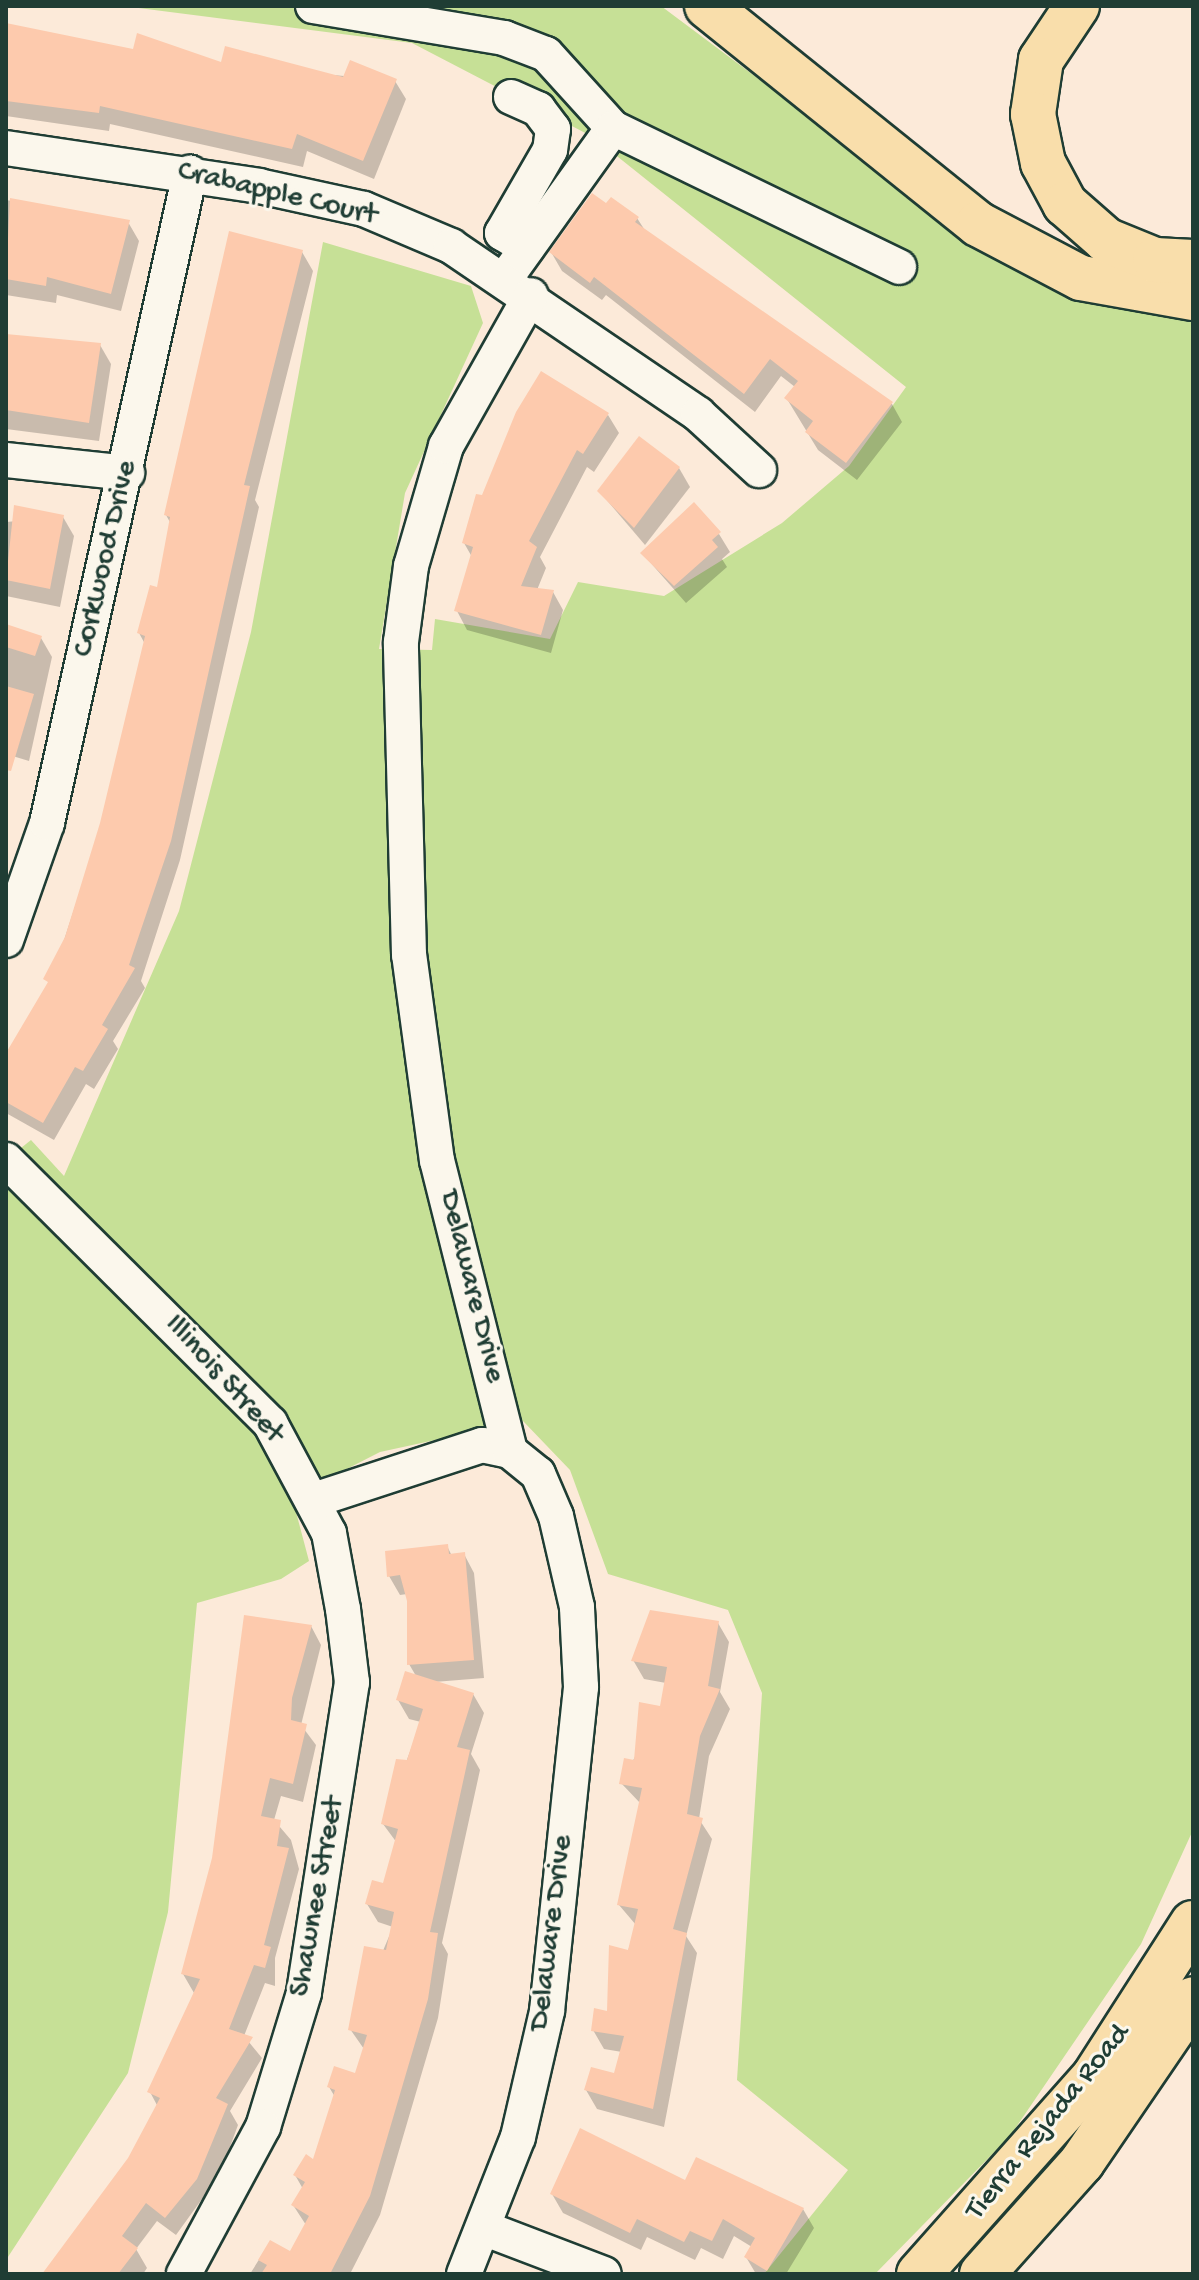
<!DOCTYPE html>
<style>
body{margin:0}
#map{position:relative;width:1199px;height:2280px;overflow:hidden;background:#fcead9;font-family:"Gochi Hand",sans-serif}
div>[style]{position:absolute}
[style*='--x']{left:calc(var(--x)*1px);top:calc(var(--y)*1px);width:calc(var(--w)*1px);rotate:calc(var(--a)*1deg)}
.green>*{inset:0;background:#c6e096}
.shadow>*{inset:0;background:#0003}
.building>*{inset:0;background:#fdcaad}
.roads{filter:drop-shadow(2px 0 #1f3d34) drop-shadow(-2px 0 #1f3d34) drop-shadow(0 2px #1f3d34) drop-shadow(0 -2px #1f3d34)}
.minor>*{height:34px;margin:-17px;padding:0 17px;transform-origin:17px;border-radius:17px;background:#fbf7ec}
.major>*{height:44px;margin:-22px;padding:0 22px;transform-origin:22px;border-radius:22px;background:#f9deab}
.highway>*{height:44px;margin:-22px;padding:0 22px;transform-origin:22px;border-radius:22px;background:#f9deab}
span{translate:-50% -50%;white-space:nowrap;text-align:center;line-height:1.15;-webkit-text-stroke:6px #fbf7ec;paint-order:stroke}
.street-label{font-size:30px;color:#1f3d34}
.frame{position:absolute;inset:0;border:8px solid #1f3d34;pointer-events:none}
</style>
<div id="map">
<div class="green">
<i style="clip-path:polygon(123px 6px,661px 6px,886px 174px,1081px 301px,1193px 319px,1193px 1830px,1141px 1944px,1010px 2136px,875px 2274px,764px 2274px,848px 2170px,737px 2080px,762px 1693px,728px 1610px,608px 1574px,570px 1470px,523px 1421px,380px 1452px,292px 1497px,309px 1561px,281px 1579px,197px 1603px,168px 1912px,128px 2073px,6px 2260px,6px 1160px,31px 1140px,64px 1176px,179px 911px,251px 632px,323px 242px,471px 286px,483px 323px,405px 493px,379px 649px,432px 650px,435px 619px,550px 639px,578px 582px,664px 596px,782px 523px,849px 466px,906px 387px,593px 137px,412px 43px)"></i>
</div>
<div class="shadow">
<i style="clip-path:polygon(6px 29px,222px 64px,395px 81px,406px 99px,374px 179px,307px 151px,303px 167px,110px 124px,109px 131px,6px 116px)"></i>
<i style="clip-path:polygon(6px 200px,128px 222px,139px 241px,121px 311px,57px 295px,56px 303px,6px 295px)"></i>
<i style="clip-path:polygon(607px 206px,637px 218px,646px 232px,892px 404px,902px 422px,857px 480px,818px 450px,787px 399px,795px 387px,781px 376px,755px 412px,606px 295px,602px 300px,562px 271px,551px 252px)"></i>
<i style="clip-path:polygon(302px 252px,313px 271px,255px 500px,259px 507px,180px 860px,141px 981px,145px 988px,113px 1041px,118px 1049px,94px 1089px,86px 1084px,54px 1140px,6px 1113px,6px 1054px,49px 986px,102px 824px,145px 644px,139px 633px,159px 589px,171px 524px,166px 515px)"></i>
<i style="clip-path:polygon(6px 335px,100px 345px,111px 364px,99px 441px,6px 429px)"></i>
<i style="clip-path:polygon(608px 415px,619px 433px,594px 472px,587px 467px,540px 557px,546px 568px,537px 590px,553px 592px,563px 610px,551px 653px,467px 630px,457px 611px,472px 557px,464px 543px,484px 498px)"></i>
<i style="clip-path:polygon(679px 468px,690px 487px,645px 545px,599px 491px)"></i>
<i style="clip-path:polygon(63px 517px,74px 536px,60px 607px,6px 596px,6px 522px)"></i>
<i style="clip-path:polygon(719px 534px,730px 552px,722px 559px,727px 567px,686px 603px,642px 553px)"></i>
<i style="clip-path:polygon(6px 626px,41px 638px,52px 657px,29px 761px,6px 754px)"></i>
<i style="clip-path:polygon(447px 1546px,452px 1556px,464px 1554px,474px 1573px,484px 1678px,434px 1682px,473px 1694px,484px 1713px,471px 1754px,480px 1770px,442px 1943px,448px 1954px,438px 2018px,380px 2215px,350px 2274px,250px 2274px,270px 2242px,290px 2253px,306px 2225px,293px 2205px,303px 2189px,295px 2175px,314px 2162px,335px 2097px,329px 2087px,356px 2075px,364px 2049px,350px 2029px,393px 1927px,378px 1922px,367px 1904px,385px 1886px,397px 1843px,383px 1824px,421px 1722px,409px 1719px,398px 1700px,416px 1676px,409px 1664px,407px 1594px,400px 1595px,389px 1576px)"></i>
<i style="clip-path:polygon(718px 1623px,729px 1642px,720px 1692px,730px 1709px,709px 1756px,699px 1819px,712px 1839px,686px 1936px,697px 1953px,664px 2127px,597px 2109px,586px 2090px,616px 2076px,622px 2052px,604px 2049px,593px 2030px,609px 2013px,636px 1925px,619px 1905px,641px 1804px,621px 1783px,661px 1708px,666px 1683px,644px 1679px,633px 1660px)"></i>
<i style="clip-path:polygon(311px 1626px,321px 1645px,301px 1725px,316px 1745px,303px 1802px,281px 1796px,274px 1820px,291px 1840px,299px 1869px,275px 1958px,275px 1986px,265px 1983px,244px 2036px,262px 2058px,230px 2111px,238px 2125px,220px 2174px,176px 2235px,157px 2221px,136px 2249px,147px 2268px,143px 2274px,44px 2274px,130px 2159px,158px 2107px,150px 2092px,194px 1993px,183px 1974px)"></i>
<i style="clip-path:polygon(686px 2183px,803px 2209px,814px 2228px,786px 2274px,756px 2274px,746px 2257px,752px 2247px,734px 2236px,723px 2259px,701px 2248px,695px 2260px,647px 2237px,641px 2250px,563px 2213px,552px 2194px)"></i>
</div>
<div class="building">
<i style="clip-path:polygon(6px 23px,133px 49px,137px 33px,221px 62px,225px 46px,343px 77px,350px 60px,397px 79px,363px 161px,297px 134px,292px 149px,100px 106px,99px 113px,6px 101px)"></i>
<i style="clip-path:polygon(592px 193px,606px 203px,611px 197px,639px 217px,635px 222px,893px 402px,846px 463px,805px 432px,813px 421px,784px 398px,798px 381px,770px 359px,744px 394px,594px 277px,590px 283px,549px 252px)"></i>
<i style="clip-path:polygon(10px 198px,130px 220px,111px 294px,47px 277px,46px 286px,6px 279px)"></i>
<i style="clip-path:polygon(229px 231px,303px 250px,244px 485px,250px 486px,171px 841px,129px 965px,135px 968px,102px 1025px,108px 1029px,83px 1071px,75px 1067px,43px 1123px,6px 1102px,6px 1053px,48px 982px,43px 979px,65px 937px,100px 823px,145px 636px,137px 633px,150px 585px,157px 587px,170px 517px,164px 515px)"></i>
<i style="clip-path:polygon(6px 334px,101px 343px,89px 423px,6px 410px)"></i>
<i style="clip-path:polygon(541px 371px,609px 413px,583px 454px,577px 450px,529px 541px,537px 547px,521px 586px,554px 590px,541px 635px,454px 611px,473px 547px,462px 543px,476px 494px,482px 495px,516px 412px)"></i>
<i style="clip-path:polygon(639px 436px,680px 467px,634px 528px,597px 491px)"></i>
<i style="clip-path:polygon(694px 502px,721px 532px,712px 540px,718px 547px,674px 586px,640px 553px)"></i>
<i style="clip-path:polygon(14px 505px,64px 515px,50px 589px,6px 580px)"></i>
<i style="clip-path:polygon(6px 624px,42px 636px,35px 656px,6px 647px)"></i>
<i style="clip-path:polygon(6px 686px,34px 694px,11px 771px,6px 770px)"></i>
<i style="clip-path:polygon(448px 1544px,449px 1554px,465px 1552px,474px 1660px,407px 1665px,407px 1601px,400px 1575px,387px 1577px,385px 1551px)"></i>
<i style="clip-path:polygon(650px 1610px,719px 1621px,708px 1686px,720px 1689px,700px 1736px,687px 1814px,703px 1818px,673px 1929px,687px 1933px,653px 2109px,584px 2090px,591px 2067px,614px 2073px,624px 2036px,591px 2031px,594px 2008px,607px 2011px,609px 1945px,628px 1950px,638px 1909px,617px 1905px,642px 1788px,619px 1784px,624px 1758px,634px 1760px,639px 1702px,660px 1706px,667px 1667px,631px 1661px)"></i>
<i style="clip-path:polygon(244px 1615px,312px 1625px,292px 1698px,291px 1720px,307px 1724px,293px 1784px,270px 1778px,261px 1816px,281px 1820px,277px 1846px,289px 1848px,264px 1945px,271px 1947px,265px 1968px,254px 1965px,229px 2029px,253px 2037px,216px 2098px,228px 2104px,197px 2179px,165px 2218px,146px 2203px,122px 2236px,138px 2248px,118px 2274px,42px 2274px,128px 2158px,160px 2098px,147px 2092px,200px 1979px,181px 1974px,212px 1858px)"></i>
<i style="clip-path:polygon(405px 1671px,474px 1693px,457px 1747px,470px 1750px,430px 1932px,438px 1933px,428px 1999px,370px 2196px,330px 2274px,261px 2274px,267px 2265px,258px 2260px,270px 2240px,290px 2251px,309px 2216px,291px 2205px,305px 2182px,293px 2175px,306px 2154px,313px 2159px,335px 2090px,327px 2087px,334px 2066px,355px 2073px,367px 2035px,348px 2030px,364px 1946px,386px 1950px,394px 1912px,365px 1904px,372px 1880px,383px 1883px,398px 1829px,381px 1824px,396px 1759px,407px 1760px,423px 1709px,396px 1700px)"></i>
<i style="clip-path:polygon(580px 2128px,685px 2180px,696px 2157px,804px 2208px,767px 2271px,744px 2257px,755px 2238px,723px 2219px,712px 2241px,690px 2231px,684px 2242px,637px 2219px,630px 2233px,550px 2194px)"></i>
</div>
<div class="roads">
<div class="minor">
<i style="--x:313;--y:6;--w:194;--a:9.5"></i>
<i style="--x:504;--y:38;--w:45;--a:20.9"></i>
<i style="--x:546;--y:54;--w:100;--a:47.8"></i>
<i style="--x:613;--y:128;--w:186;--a:125.6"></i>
<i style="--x:511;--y:97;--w:30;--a:24"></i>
<i style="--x:538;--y:109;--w:25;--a:53"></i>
<i style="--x:553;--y:129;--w:21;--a:98"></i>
<i style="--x:550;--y:150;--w:96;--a:120"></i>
<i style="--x:502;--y:233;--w:29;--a:31"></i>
<i style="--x:613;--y:128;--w:318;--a:25.9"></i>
<i style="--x:6;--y:148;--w:256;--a:8.5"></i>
<i style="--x:259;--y:186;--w:107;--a:12.4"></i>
<i style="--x:364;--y:209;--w:95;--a:23"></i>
<i style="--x:451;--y:246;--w:299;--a:34.2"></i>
<i style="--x:698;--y:414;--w:83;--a:42.6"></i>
<i style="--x:6;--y:460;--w:122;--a:6.1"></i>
<i style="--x:6;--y:940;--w:124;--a:-70.7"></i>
<i style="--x:47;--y:823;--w:666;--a:-77.59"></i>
<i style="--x:6;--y:1160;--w:373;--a:44.9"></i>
<i style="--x:270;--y:1423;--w:125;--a:61.8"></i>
<i style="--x:329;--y:1533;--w:77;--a:79.6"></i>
<i style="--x:343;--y:1609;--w:74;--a:83"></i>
<i style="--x:352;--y:1682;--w:315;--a:98.8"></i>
<i style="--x:304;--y:1993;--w:140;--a:107"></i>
<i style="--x:263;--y:2127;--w:167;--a:118.3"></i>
<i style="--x:314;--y:1500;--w:177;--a:-18.1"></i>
<i style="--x:482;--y:1445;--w:29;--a:12"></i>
<i style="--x:486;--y:2229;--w:126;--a:20.9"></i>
<i style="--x:464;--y:2274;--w:147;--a:-68.5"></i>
<i style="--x:518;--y:2137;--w:129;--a:-77"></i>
<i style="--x:547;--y:2011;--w:326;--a:-84"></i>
<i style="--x:581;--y:1687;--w:80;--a:-92.9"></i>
<i style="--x:577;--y:1607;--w:93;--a:-103"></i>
<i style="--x:556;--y:1516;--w:46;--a:-113.2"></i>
<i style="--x:538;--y:1474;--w:36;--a:-141"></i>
<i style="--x:510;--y:1451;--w:299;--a:-104.1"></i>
<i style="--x:437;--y:1161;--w:208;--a:-97.7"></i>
<i style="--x:409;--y:955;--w:313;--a:-91.5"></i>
<i style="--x:401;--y:642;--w:77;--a:-82.5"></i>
<i style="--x:411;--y:566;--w:125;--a:-73.7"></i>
<i style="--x:446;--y:446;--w:173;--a:-60.6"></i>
</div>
<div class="major">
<i style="--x:919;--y:2274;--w:264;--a:-48.4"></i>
<i style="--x:1094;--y:2077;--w:183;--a:-57.3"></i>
<i style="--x:982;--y:2274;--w:150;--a:-48.2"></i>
<i style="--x:1082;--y:2162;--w:197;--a:-55.7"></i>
</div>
<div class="highway">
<i style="--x:707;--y:6;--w:348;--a:38.8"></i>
<i style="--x:978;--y:224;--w:116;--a:27.7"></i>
<i style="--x:1081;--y:278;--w:114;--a:10.1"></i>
<i style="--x:1077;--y:6;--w:65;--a:123.7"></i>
<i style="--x:1041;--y:60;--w:55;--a:98.4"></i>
<i style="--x:1033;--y:114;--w:50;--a:78.5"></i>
<i style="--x:1043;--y:163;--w:47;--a:61.8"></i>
<i style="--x:1065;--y:204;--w:55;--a:41.3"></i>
<i style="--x:1106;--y:240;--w:53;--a:22.2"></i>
<i style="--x:1155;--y:260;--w:38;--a:3"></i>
</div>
</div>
<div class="street-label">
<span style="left:277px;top:195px;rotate:13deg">Crabapple Court</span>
<span style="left:107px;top:559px;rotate:-77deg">Corkwood Drive</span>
<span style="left:470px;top:1287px;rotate:76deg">Delaware Drive</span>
<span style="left:223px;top:1380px;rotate:48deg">Illinois Street</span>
<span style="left:319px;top:1897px;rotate:-80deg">Shawnee Street</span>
<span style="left:553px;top:1933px;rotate:-83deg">Delaware Drive</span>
<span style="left:1049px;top:2123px;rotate:-51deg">Tierra Rejada Road</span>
</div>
<div class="frame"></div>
</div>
